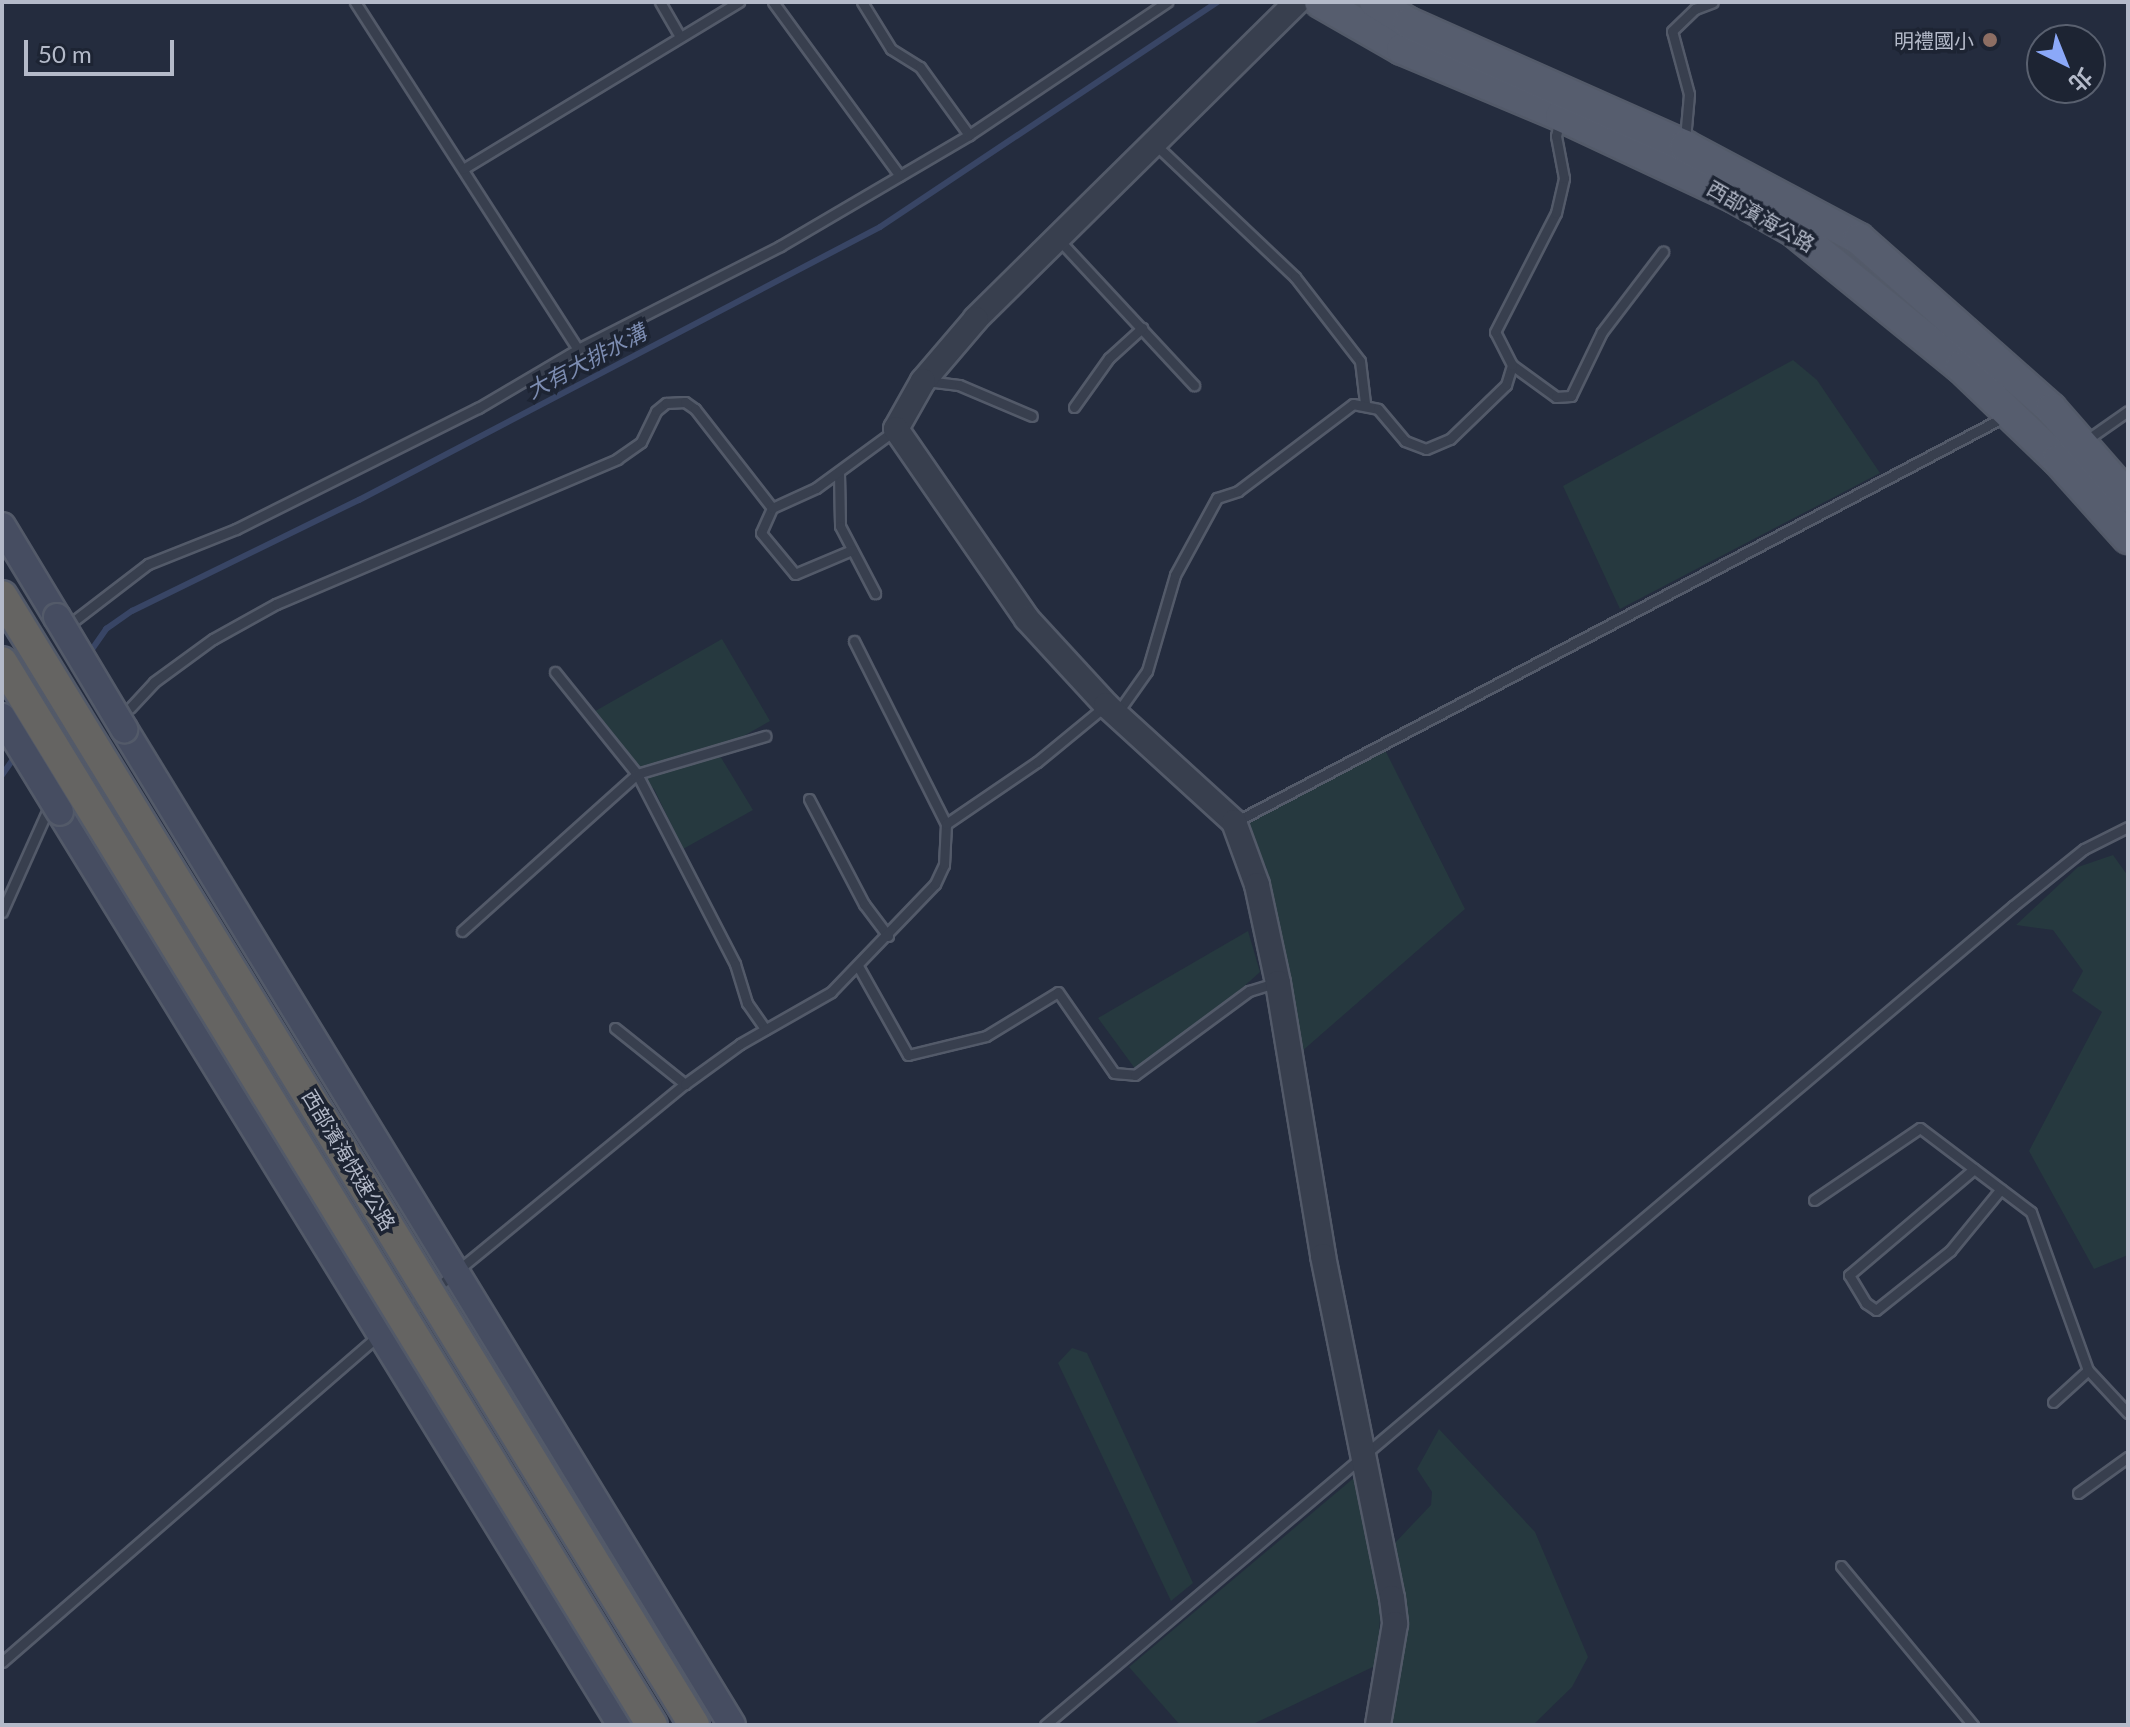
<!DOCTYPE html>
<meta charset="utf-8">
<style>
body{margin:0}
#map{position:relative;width:2130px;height:1727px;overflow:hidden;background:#242c3e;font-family:Lato,"Noto Sans TC",sans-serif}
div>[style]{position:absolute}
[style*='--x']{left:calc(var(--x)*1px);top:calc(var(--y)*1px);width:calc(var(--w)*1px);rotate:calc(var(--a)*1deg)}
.green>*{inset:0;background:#26393f}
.stream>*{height:6px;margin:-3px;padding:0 3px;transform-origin:3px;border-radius:3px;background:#384565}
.roads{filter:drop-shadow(2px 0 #535a69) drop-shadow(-2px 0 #535a69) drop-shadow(0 2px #535a69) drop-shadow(0 -2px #535a69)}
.service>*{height:9px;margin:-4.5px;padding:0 4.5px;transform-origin:4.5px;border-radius:4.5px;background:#383f4e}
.tertiary>*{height:24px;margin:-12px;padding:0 12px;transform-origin:12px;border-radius:12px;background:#383f4e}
.secondary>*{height:26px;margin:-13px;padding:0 13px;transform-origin:13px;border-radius:13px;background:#464d61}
.primary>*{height:30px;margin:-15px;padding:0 15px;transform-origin:15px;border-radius:15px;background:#565d6e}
.bridges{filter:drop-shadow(2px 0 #535a69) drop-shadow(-2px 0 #535a69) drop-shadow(0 2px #535a69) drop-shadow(0 -2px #535a69)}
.secondary-bridge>*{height:26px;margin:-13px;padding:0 13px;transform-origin:13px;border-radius:13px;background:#464d61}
.trunk-bridge>*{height:30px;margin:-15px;padding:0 15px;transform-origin:15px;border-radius:15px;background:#656462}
.dots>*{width:22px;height:22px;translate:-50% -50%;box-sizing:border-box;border:4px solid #1d2433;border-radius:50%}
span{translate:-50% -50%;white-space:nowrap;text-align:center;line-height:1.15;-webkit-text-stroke:7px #1d2433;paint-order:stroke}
.poi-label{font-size:20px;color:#b4bac9}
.right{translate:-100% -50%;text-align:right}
.street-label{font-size:20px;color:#b4bac9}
.water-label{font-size:22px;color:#7c8cb1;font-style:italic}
.frame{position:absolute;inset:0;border:4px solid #b4bac9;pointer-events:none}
.north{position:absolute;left:2026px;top:24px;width:80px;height:80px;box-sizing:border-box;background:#1d2433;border:2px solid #59606f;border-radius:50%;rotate:137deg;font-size:22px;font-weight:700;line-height:32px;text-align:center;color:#b4bac9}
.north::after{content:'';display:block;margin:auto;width:28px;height:36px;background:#8ba8f8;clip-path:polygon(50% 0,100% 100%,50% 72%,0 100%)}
.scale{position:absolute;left:24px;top:40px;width:150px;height:36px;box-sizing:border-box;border:4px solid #b4bac9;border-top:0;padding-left:10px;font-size:24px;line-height:28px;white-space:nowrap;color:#b4bac9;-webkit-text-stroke:6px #1d2433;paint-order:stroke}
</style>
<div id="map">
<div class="green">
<i style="clip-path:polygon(1793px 360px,1817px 380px,1880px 473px,1620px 609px,1563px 486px)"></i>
<i style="clip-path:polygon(722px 639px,770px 721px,717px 751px,753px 810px,683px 849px,654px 789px,626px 768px,583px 718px)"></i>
<i style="clip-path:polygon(1383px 746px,1465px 909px,1301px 1052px,1266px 866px,1242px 826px)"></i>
<i style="clip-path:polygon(2113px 855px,2128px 876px,2128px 1255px,2094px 1269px,2029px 1151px,2102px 1012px,2072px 991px,2083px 971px,2053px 930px,2016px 925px,2078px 867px)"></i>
<i style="clip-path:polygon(1248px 931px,1260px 972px,1164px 1058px,1136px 1070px,1098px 1018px)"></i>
<i style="clip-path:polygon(1072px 1348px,1087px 1353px,1193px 1583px,1171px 1601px,1058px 1363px)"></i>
<i style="clip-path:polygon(1439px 1429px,1535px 1532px,1588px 1657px,1572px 1687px,1533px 1725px,1392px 1725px,1406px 1628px,1392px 1546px,1431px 1505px,1432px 1492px,1417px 1469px)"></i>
<i style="clip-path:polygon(1355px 1477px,1381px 1601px,1377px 1665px,1251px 1725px,1180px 1725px,1129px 1667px)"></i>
</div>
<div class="stream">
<i style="--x:88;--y:655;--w:32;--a:-55"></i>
<i style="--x:106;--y:629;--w:32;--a:-35"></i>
<i style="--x:132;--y:611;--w:253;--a:-26.1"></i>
<i style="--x:359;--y:500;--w:588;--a:-27.65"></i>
<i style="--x:880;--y:227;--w:406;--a:-33.7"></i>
<i style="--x:2;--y:775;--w:24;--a:-55"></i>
</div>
<div class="roads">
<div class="service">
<i style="--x:355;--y:2;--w:412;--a:57.3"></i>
<i style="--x:660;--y:2;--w:38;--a:60"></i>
<i style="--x:773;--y:2;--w:215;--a:53.9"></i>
<i style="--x:862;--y:2;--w:55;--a:58.3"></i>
<i style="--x:891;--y:49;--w:34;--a:32"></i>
<i style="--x:920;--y:67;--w:84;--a:54.2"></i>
<i style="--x:1685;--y:139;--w:45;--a:-84.9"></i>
<i style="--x:1689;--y:94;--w:65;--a:-105.1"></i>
<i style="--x:1672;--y:31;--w:32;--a:-44"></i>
<i style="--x:1695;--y:9;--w:19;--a:-21"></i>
<i style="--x:1157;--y:146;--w:190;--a:43.5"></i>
<i style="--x:1295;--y:277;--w:106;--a:52.3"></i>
<i style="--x:1360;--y:361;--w:42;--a:83.2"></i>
<i style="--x:463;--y:169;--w:323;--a:-31.2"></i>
<i style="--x:1060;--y:241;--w:197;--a:47.1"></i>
<i style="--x:1512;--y:365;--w:54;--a:36"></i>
<i style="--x:1556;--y:397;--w:15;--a:-4"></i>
<i style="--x:1571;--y:396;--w:71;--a:-64.2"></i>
<i style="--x:1602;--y:332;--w:101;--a:-52.7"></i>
<i style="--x:926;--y:381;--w:33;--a:7"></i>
<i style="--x:959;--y:385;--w:79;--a:23"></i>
<i style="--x:1074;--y:407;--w:60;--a:-54.5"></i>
<i style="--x:1109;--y:358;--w:45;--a:-42.3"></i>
<i style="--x:2085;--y:441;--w:52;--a:-34.9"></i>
<i style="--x:839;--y:473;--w:53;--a:88.9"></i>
<i style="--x:840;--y:526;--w:76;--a:62.4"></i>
<i style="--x:772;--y:508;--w:27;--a:114"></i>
<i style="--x:761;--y:533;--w:53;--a:50.3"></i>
<i style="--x:795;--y:574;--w:62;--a:-22.8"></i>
<i style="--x:75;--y:620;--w:92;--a:-37.5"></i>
<i style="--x:148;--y:564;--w:95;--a:-21.7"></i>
<i style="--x:236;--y:529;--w:271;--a:-26.6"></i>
<i style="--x:478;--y:408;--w:116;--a:-30.5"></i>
<i style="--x:578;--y:349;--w:227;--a:-27"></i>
<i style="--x:780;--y:246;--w:219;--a:-30.4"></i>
<i style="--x:969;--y:135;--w:239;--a:-33.9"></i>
<i style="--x:854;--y:641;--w:205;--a:63.3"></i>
<i style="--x:555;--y:672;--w:131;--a:51.2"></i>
<i style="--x:637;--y:774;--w:214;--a:62.7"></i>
<i style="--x:735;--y:964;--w:41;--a:72.9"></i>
<i style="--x:747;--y:1003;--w:32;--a:55"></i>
<i style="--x:130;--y:708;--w:35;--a:-47"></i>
<i style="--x:154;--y:682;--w:73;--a:-36.1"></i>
<i style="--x:213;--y:639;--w:72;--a:-29.1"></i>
<i style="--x:276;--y:604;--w:371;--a:-23"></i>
<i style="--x:617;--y:459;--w:29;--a:-35"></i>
<i style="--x:641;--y:442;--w:34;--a:-64"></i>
<i style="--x:656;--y:411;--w:13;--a:-39"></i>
<i style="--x:666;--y:403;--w:19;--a:-3"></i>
<i style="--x:685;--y:402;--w:12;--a:35"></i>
<i style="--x:695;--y:409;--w:125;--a:52.1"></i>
<i style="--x:772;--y:508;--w:48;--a:-24.4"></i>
<i style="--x:816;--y:488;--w:97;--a:-36.2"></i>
<i style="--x:1118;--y:712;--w:50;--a:-54.7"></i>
<i style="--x:1147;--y:671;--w:100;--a:-73.7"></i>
<i style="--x:1175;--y:575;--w:88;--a:-61.4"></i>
<i style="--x:1217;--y:498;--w:22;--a:-18"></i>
<i style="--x:1238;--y:491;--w:144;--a:-37.1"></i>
<i style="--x:1353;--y:404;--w:25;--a:11"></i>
<i style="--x:1378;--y:409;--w:42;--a:49.8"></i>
<i style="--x:1405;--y:441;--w:22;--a:21"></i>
<i style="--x:1426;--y:449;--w:26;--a:-23"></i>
<i style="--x:1450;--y:439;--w:78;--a:-44"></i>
<i style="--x:1506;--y:385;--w:21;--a:-73"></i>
<i style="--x:1512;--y:365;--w:37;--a:-117"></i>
<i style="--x:1495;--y:332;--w:134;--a:-62.9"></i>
<i style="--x:1556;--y:213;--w:36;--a:-77"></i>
<i style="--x:1564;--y:178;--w:43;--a:-100.8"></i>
<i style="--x:1556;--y:136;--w:17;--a:-77"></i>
<i style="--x:809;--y:799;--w:119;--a:62.4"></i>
<i style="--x:864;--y:904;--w:40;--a:53"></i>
<i style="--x:1235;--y:822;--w:869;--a:-27.77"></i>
<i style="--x:2;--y:912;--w:113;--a:-65.9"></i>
<i style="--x:462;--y:931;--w:235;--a:-41.9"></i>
<i style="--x:637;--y:774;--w:134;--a:-16.5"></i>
<i style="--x:858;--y:966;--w:102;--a:60.7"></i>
<i style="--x:908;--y:1055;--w:80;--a:-13.7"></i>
<i style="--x:986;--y:1036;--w:84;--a:-31.4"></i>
<i style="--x:1058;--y:992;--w:98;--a:55.3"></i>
<i style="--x:1114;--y:1073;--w:21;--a:5"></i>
<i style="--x:1135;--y:1075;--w:142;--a:-36.4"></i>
<i style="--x:1249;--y:991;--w:28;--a:-17"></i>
<i style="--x:615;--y:1028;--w:90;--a:38.7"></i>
<i style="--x:1974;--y:1169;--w:164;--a:139.7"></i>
<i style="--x:1849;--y:1275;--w:33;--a:59"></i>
<i style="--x:1866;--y:1303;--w:12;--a:35"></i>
<i style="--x:1876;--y:1310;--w:95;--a:-38.6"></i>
<i style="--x:1950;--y:1251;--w:80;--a:-50.6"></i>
<i style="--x:1814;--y:1200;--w:128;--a:-34.2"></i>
<i style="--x:1920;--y:1128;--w:139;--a:37.1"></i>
<i style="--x:2031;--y:1212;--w:168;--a:70.2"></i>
<i style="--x:407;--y:1312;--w:360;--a:-39.4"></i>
<i style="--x:685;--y:1084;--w:68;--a:-36"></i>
<i style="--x:740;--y:1044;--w:105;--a:-29.7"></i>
<i style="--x:831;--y:992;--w:150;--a:-46.1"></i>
<i style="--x:935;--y:884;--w:21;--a:-65"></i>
<i style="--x:944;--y:865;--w:41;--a:-87.2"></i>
<i style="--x:946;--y:824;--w:110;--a:-34.3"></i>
<i style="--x:1037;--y:762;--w:87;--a:-39.4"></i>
<i style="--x:2053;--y:1402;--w:47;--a:-42.4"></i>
<i style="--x:2088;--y:1370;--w:59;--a:47.1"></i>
<i style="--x:2078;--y:1493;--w:62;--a:-35.8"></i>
<i style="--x:1841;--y:1566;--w:207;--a:50.3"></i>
<i style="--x:2;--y:1662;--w:500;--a:-40.95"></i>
<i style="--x:1045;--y:1725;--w:1268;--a:-40.23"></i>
<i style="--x:2013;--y:906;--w:91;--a:-38.8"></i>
<i style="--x:2084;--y:849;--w:49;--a:-26.6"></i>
</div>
<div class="tertiary">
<i style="--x:1297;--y:2;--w:451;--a:135.4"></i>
<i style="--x:976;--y:319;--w:82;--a:130.5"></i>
<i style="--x:923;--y:381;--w:55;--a:119.4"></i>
<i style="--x:896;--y:429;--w:231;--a:55.4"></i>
<i style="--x:1027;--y:619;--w:117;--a:47.4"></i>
<i style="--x:1106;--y:705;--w:173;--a:42.4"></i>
<i style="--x:1234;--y:822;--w:67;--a:69.9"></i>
<i style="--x:1257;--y:885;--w:100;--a:77.9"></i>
<i style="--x:1278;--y:983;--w:277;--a:80.6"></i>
<i style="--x:1323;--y:1256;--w:349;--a:78.6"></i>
<i style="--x:1392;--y:1598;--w:26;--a:83"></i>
<i style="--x:1395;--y:1624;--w:102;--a:99.6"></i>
</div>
<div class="secondary">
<i style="--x:2;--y:526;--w:106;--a:58.9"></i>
<i style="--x:124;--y:729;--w:1167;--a:58.6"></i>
<i style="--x:60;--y:812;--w:1072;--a:58.43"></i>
</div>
<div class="primary">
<i style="--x:1320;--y:2;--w:95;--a:29.8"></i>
<i style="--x:1402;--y:49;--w:173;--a:22.8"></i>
<i style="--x:1561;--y:116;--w:191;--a:25.1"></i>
<i style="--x:1734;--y:197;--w:69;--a:29.5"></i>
<i style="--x:1794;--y:231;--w:215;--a:39.2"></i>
<i style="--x:1961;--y:367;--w:134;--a:43.8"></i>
<i style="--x:2058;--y:460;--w:105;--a:48.1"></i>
<i style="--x:1375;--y:2;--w:40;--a:32"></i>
<i style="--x:1409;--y:23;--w:302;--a:24"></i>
<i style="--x:1685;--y:146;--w:197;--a:28.1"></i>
<i style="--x:1859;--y:239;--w:256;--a:41.5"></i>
<i style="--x:2051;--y:409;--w:117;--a:48.8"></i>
</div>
</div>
<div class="bridges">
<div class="secondary-bridge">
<i style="--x:57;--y:617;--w:131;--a:59.1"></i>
<i style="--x:2;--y:717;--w:111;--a:58.6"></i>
</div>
<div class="trunk-bridge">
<i style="--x:2;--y:596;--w:1324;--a:58.49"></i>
<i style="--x:2;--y:662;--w:1246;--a:58.56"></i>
</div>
</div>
<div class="dots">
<i style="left:1990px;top:40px;background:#8d6e63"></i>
</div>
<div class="poi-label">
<span class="right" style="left:1974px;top:40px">明禮國小</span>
</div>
<div class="street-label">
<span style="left:1761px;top:216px;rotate:30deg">西部濱海公路</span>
<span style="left:349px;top:1160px;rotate:59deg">西部濱海快速公路</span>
</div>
<div class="water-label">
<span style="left:586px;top:361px;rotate:-28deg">大有大排水溝</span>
</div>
<div class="frame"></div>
<div class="north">北</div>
<div class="scale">50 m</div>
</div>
